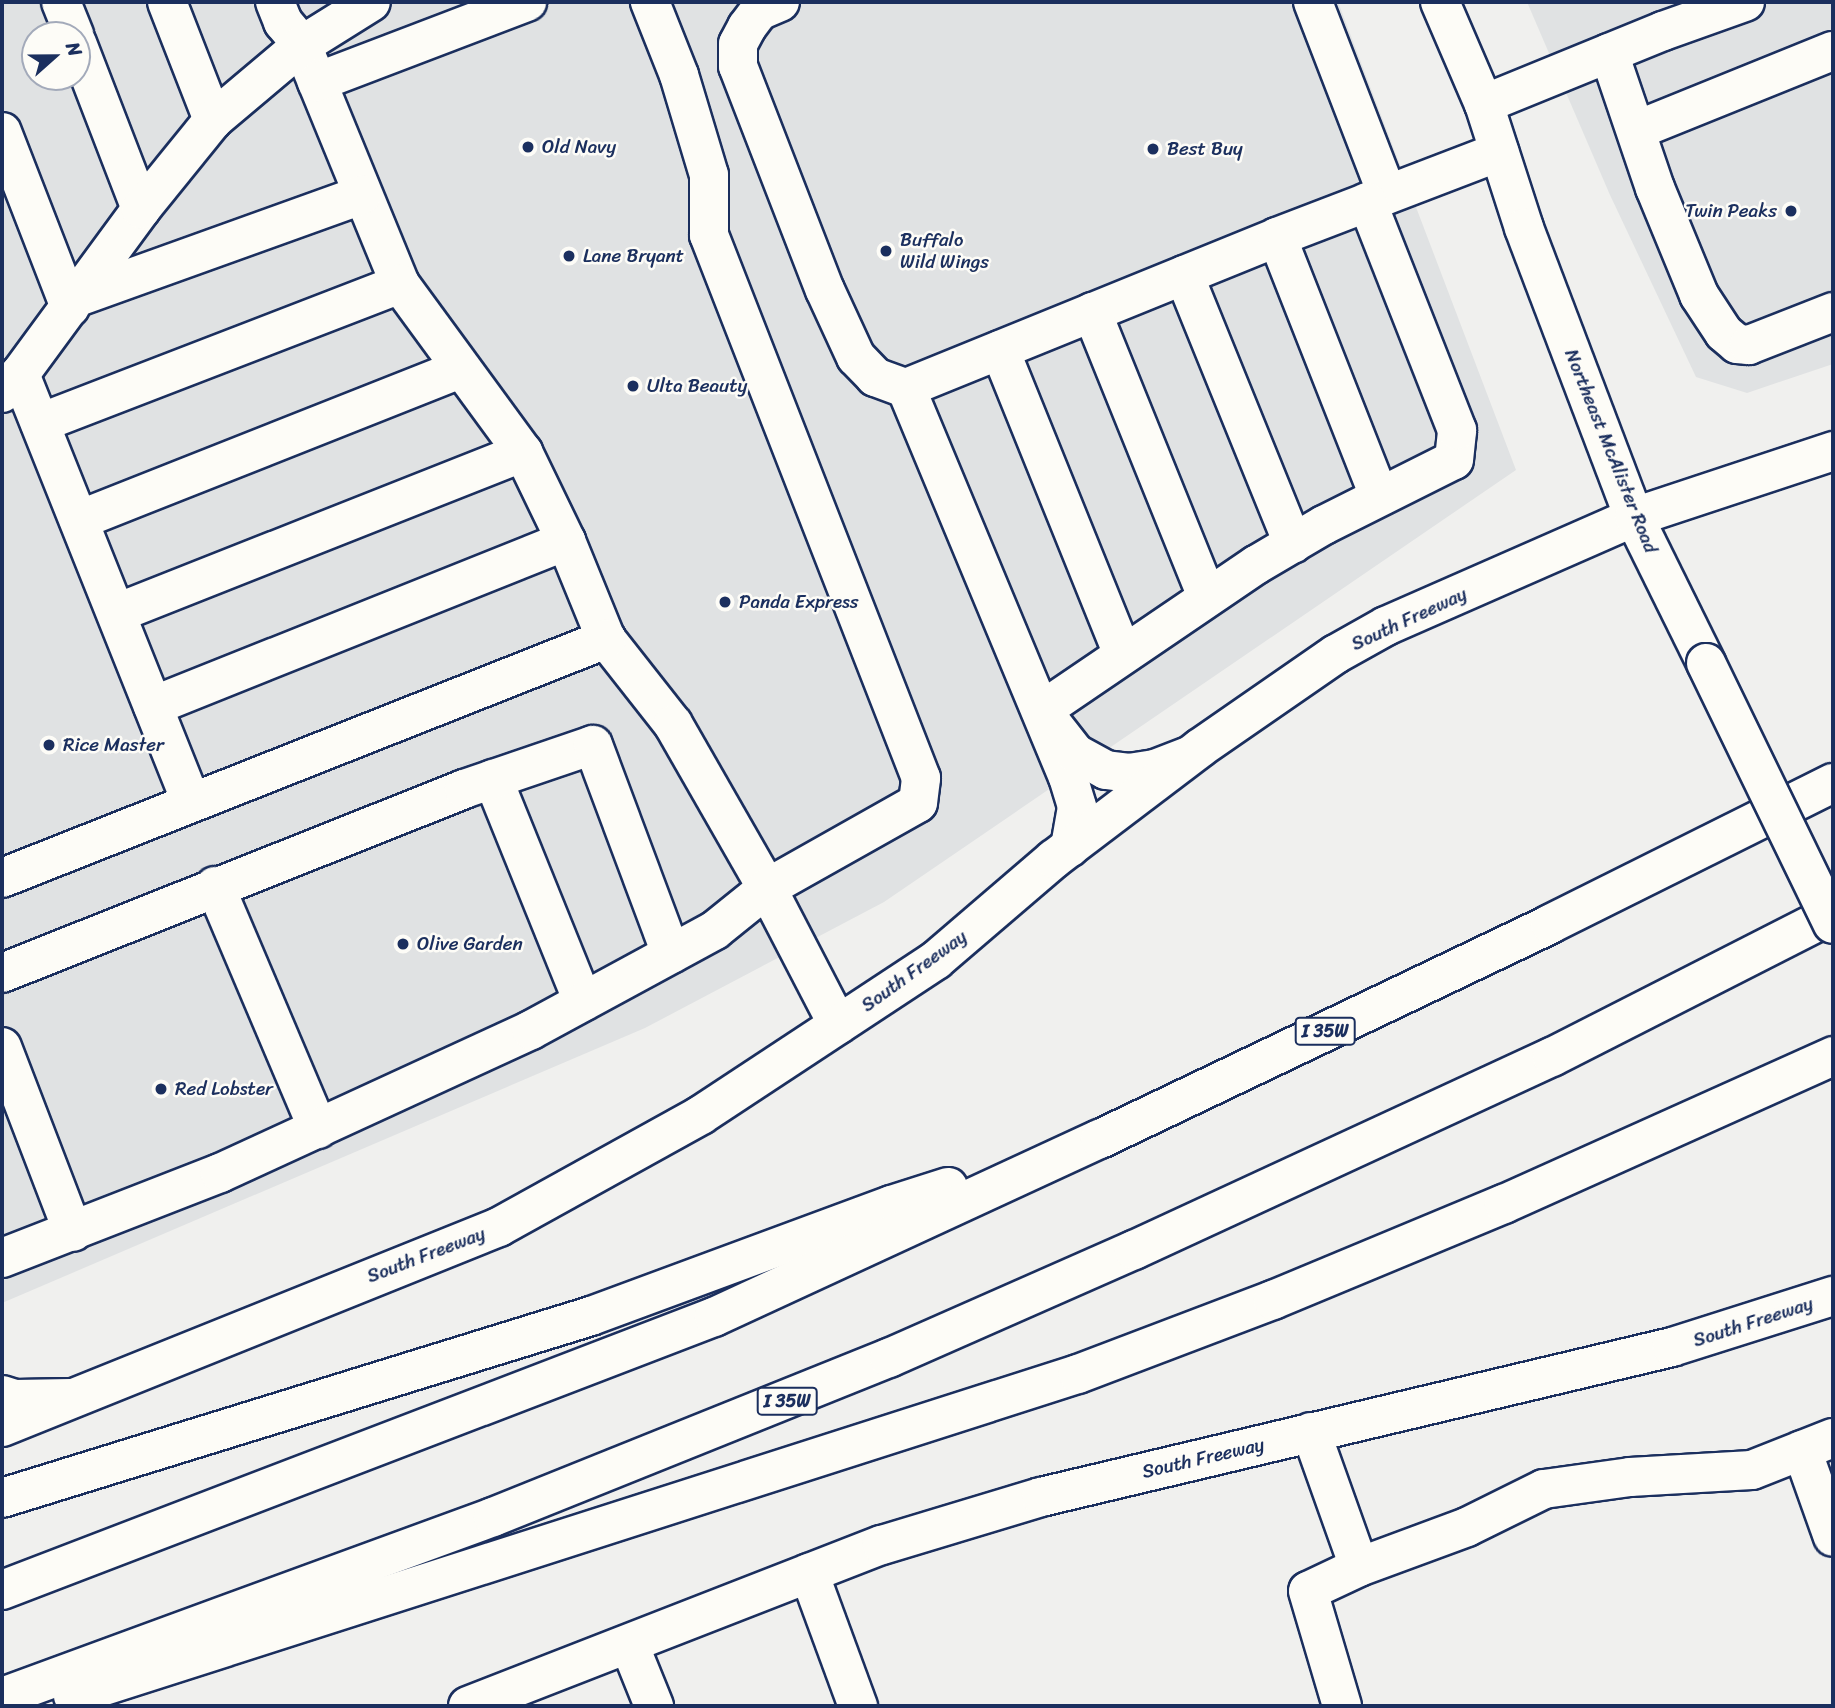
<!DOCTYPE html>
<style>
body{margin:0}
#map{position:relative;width:1835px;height:1708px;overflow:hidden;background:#f0f0ee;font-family:Sriracha,sans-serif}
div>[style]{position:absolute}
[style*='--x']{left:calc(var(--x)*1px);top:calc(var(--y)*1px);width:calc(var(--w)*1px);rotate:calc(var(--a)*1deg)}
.built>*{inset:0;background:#e0e2e3}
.roads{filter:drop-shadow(2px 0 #1b2f5e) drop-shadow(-2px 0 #1b2f5e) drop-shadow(0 2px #1b2f5e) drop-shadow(0 -2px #1b2f5e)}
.minor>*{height:38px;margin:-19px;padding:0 19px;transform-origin:19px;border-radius:19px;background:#fdfcf7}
.major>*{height:38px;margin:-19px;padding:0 19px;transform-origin:19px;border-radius:19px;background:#fdfcf7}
.highway>*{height:38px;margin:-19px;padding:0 19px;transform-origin:19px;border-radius:19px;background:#fdfcf7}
.bridges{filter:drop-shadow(2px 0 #1b2f5e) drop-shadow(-2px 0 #1b2f5e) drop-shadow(0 2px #1b2f5e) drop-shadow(0 -2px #1b2f5e)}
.minor-bridge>*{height:38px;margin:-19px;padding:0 19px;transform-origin:19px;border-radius:19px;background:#fdfcf7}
.dots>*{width:19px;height:19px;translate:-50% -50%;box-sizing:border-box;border:4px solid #fdfcf7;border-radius:50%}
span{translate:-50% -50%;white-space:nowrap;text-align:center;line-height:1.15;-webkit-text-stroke:5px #fdfcf7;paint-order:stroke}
.shield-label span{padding:2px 5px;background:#fdfcf7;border:2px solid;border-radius:5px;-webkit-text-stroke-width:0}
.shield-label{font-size:18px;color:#1b2f5e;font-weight:700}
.poi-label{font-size:19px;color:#1b2f5e}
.left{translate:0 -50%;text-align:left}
.right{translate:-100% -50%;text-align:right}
.street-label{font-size:19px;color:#1b2f5e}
.frame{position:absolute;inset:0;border:4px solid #1b2f5e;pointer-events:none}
.north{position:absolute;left:21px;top:21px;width:70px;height:70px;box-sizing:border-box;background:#fdfcf7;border:2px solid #a3aaba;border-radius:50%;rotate:69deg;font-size:19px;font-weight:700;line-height:28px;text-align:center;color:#1b2f5e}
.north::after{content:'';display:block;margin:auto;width:24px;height:32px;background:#1b2f5e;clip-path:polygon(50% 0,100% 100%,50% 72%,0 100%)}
</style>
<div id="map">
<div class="built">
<i style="clip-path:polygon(evenodd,2px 2px,1338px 2px,1516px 470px,884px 902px,645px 1028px,2px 1303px,2px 2px,35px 35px,77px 35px,77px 77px,35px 77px,35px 35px)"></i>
<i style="clip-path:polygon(1527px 2px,1833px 2px,1833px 364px,1747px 393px,1696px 377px,1610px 195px)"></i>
</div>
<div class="roads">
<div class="minor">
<i style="--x:61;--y:2;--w:35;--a:68"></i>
<i style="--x:167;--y:2;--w:127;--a:68.7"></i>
<i style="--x:275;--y:2;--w:22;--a:68"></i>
<i style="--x:283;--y:22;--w:30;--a:50"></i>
<i style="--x:302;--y:45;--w:258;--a:67.7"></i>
<i style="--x:400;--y:284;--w:208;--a:53.8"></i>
<i style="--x:523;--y:452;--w:99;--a:64.2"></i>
<i style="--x:566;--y:541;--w:106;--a:67.8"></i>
<i style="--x:606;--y:639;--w:108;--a:51.8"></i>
<i style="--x:673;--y:724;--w:189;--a:60.2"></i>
<i style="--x:767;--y:888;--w:154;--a:62.6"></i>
<i style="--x:780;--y:2;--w:23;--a:157"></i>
<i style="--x:759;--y:11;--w:20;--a:127"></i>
<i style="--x:747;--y:27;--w:19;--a:118"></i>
<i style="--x:738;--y:44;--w:22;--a:90"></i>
<i style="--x:738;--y:66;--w:240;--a:68.8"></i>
<i style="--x:825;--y:290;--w:74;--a:65.2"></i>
<i style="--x:856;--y:357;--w:28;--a:46"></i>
<i style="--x:875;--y:377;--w:33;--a:20"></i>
<i style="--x:906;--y:388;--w:401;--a:-22.1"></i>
<i style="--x:1277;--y:237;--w:238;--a:-21"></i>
<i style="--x:1313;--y:2;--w:206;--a:68.9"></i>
<i style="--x:1440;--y:2;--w:111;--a:66.7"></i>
<i style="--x:1484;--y:104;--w:130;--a:72.1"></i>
<i style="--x:1524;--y:228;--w:309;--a:69.2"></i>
<i style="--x:1634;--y:517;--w:163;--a:63.7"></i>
<i style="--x:77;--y:43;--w:178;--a:68.9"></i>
<i style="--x:1609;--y:53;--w:143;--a:71.2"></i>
<i style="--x:1655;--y:188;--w:116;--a:67.6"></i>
<i style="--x:1699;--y:295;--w:45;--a:56.7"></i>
<i style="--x:1724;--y:333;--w:17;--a:40"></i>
<i style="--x:1737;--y:344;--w:12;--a:5"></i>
<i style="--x:1749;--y:345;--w:90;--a:-21.4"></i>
<i style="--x:317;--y:82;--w:225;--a:-20.9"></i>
<i style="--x:1484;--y:104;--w:193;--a:-22.2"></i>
<i style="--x:1663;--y:31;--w:87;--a:-19.5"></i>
<i style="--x:1637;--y:130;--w:211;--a:-22"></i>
<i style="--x:2;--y:132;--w:188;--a:68.8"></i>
<i style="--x:1277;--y:237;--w:278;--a:68.5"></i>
<i style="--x:1184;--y:275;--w:290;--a:67.9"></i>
<i style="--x:78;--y:297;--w:302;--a:-19.8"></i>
<i style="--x:1092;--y:312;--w:307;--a:68"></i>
<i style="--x:1000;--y:350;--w:328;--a:68"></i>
<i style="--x:20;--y:374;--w:461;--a:68.2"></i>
<i style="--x:906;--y:388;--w:421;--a:67.4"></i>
<i style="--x:1068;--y:777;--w:31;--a:73"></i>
<i style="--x:1077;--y:807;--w:41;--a:99.9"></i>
<i style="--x:2;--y:393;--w:26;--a:-47"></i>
<i style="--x:20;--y:374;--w:205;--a:-53.7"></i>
<i style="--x:141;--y:209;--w:114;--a:-51"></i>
<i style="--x:213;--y:120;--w:116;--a:-40.1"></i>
<i style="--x:302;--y:45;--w:81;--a:-31.9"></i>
<i style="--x:40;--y:423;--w:386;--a:-21.1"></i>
<i style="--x:79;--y:520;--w:411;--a:-21.6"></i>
<i style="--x:117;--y:613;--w:437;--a:-21.6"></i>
<i style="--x:153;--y:706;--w:445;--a:-21.8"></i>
<i style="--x:1041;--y:711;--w:260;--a:-34.2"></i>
<i style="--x:1256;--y:565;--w:79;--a:-30.5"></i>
<i style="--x:1324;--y:525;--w:145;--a:-26.6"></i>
<i style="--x:1454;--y:460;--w:30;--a:-84"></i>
<i style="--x:1457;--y:430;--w:245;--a:-111.5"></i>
<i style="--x:1054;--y:726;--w:34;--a:52"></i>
<i style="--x:1075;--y:753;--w:35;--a:29"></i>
<i style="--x:1106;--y:770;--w:23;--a:7"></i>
<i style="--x:1129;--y:773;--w:26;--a:-9"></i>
<i style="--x:1155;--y:769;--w:34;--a:-21"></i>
<i style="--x:493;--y:779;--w:240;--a:68"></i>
<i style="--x:2;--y:878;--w:650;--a:-21.59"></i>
<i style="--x:215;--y:886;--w:264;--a:67"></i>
<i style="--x:2;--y:973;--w:497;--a:-21.7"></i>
<i style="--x:464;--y:789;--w:136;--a:-18.8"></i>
<i style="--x:593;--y:745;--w:223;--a:69.5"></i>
<i style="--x:2;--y:1047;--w:198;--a:69"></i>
<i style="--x:2;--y:1258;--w:234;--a:-21.3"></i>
<i style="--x:220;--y:1173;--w:342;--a:-24.7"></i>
<i style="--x:531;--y:1030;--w:209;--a:-28.5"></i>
<i style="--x:715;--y:930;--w:67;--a:-38.9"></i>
<i style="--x:767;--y:888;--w:173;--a:-29.4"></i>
<i style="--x:918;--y:803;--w:25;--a:-83"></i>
<i style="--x:921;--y:778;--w:583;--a:-111.33"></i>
<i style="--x:709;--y:235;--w:60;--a:-90"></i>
<i style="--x:709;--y:175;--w:104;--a:-106.7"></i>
<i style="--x:679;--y:75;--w:79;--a:-111.7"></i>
<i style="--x:2;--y:1395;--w:14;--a:17"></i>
<i style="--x:15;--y:1399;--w:56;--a:-1"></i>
<i style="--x:1311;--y:1432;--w:143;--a:70.4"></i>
<i style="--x:1359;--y:1567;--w:56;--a:154.8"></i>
<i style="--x:1308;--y:1591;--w:120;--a:73.5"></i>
<i style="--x:1802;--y:1450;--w:92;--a:70.4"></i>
<i style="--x:1359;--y:1567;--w:115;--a:-20.3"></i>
<i style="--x:1467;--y:1527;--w:86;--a:-26.3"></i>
<i style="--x:1544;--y:1489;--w:87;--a:-7.9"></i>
<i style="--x:1630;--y:1477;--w:122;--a:-3.3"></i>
<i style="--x:1752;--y:1470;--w:87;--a:-21.6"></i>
<i style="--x:809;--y:1573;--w:142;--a:69.8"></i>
<i style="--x:629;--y:1644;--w:67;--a:68"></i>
</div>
<div class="major">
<i style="--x:2;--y:1427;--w:536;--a:-21.92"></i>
<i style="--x:499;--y:1227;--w:231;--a:-29"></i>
<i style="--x:701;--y:1115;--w:282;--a:-33.4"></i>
<i style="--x:936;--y:960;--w:155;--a:-40.6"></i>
<i style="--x:1054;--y:859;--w:183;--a:-37.2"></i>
<i style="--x:1200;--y:748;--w:165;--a:-34.7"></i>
<i style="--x:1336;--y:654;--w:57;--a:-29.2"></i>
<i style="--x:1386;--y:626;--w:271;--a:-23.7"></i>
<i style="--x:1634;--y:517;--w:210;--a:-18.3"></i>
<i style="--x:468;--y:1706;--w:444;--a:-21.3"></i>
<i style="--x:882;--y:1545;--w:166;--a:-16.8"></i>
<i style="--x:1041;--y:1497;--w:649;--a:-13.37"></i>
<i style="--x:1672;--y:1347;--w:169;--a:-17.6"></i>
</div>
<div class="highway">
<i style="--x:2;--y:1498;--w:616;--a:-17.17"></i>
<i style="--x:591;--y:1316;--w:320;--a:-20.3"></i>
<i style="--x:891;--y:1205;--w:60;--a:-17.5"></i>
<i style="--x:2;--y:1590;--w:763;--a:-20.98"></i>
<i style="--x:714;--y:1317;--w:425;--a:-24.8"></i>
<i style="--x:1100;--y:1139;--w:499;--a:-25.5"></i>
<i style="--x:1550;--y:924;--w:316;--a:-26.5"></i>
<i style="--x:73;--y:1696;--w:1055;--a:-17.77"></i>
<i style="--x:1078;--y:1374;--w:209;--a:-20.8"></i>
<i style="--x:1273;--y:1300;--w:250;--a:-22.6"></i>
<i style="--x:1504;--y:1204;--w:361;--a:-24.2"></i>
<i style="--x:2;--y:1697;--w:523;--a:-20.13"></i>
<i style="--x:493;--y:1517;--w:427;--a:-21.9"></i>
<i style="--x:889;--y:1358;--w:268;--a:-23.8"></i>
<i style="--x:1134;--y:1250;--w:460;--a:-24.8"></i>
<i style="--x:1552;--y:1057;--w:315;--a:-27"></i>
</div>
</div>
<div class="bridges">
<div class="minor-bridge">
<i style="--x:1706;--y:663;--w:290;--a:64.1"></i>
</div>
</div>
<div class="dots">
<i style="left:528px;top:147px;background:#1b2f5e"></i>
<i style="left:1153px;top:149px;background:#1b2f5e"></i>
<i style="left:1791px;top:211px;background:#1b2f5e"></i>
<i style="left:886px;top:251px;background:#1b2f5e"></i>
<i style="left:569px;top:256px;background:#1b2f5e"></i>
<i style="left:633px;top:386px;background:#1b2f5e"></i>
<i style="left:725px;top:602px;background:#1b2f5e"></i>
<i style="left:49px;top:745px;background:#1b2f5e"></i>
<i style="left:403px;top:944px;background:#1b2f5e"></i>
<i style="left:161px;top:1089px;background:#1b2f5e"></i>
</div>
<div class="shield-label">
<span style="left:1325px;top:1031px">I 35W</span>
<span style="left:787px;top:1401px">I 35W</span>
</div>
<div class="poi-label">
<span class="left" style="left:542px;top:147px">Old Navy</span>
<span class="left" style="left:1167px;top:149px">Best Buy</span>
<span class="right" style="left:1777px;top:211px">Twin Peaks</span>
<span class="left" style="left:900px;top:251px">Buffalo<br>Wild Wings</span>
<span class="left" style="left:583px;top:256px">Lane Bryant</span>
<span class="left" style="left:647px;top:386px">Ulta Beauty</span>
<span class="left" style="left:739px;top:602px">Panda Express</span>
<span class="left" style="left:63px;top:745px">Rice Master</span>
<span class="left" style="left:417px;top:944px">Olive Garden</span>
<span class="left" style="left:175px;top:1089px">Red Lobster</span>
</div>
<div class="street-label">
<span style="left:1611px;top:451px;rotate:68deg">Northeast McAlister Road</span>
<span style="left:1409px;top:619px;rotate:-25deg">South Freeway</span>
<span style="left:914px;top:971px;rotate:-36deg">South Freeway</span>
<span style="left:426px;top:1255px;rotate:-21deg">South Freeway</span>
<span style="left:1753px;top:1322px;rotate:-18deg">South Freeway</span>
<span style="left:1203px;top:1458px;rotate:-13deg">South Freeway</span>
</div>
<div class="frame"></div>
<div class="north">N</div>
</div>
